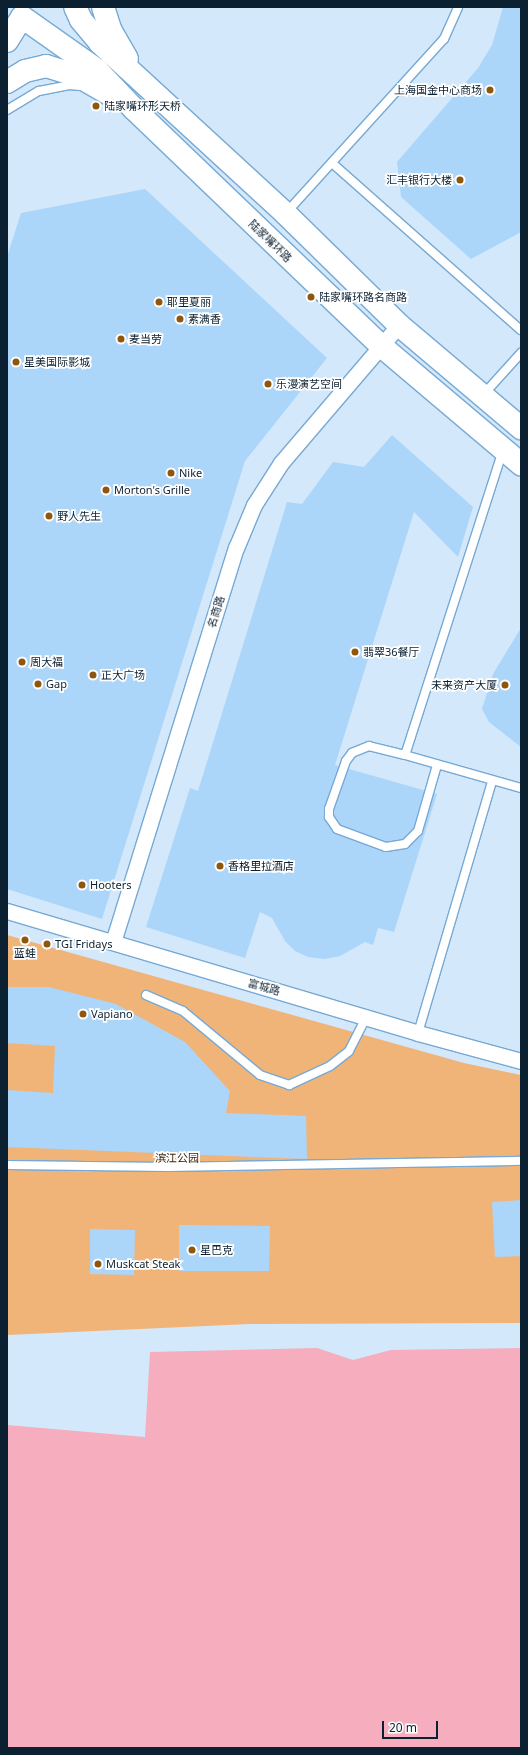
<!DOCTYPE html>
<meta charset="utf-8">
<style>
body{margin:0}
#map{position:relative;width:528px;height:1755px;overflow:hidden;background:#d3e8fa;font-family:"Noto Sans","Noto Sans SC",sans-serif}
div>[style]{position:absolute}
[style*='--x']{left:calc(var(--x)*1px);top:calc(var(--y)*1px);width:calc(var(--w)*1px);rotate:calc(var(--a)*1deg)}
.green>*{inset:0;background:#f0b479}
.water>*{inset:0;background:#f6adbd}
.building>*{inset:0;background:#acd5fa}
.roads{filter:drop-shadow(1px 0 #76a9d4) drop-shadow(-1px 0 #76a9d4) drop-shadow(0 1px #76a9d4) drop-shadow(0 -1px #76a9d4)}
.lane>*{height:8px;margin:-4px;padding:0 4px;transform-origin:4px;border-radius:4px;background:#fff}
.street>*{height:15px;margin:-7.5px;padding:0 7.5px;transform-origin:7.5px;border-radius:7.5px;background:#fff}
.secondary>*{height:22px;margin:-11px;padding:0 11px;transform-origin:11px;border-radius:11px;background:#fff}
.dots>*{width:11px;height:11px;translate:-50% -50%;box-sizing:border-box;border:2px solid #fff;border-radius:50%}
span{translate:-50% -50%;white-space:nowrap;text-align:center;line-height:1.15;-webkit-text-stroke:3.5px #fff;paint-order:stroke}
.poi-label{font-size:11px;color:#0b2031}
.right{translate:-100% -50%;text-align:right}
.left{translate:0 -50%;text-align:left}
.street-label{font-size:11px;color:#0b2031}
.park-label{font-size:11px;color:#3e2509}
.frame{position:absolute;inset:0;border:8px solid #0b2031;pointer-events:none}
.scale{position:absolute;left:382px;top:1721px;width:56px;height:18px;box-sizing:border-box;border:2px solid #0b2031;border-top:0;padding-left:5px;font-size:12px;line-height:14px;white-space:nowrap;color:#0b2031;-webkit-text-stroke:3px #fff;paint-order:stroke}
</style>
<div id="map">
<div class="green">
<i style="clip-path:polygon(7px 935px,464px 1063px,521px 1075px,521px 1323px,250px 1324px,7px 1335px)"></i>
</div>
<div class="water">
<i style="clip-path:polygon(317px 1348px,353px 1360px,391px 1350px,521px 1348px,521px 1748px,7px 1748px,7px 1425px,145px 1437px,150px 1352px)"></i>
</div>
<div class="building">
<i style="clip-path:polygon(503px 7px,521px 7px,521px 232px,471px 259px,401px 197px,397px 162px,478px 68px,492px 45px)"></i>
<i style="clip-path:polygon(145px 189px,327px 358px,245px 461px,102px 919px,7px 889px,7px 257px,21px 213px)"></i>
<i style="clip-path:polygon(392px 435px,473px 507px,458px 557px,414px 512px,335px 765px,437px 794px,394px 932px,378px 928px,373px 945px,365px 942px,340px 956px,324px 959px,308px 957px,295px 951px,285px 941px,272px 918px,260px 912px,245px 958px,146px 927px,190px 788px,198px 791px,287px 502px,302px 504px,333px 462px,364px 467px)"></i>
<i style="clip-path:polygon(521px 628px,521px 747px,489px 722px,482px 709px,493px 674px)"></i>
<i style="clip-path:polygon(7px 987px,49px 987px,116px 1004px,185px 1042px,230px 1091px,226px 1113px,306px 1116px,307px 1159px,7px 1147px,7px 1090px,53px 1093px,55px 1046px,7px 1043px)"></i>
<i style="clip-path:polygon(521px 1200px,521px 1256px,495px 1257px,492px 1202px)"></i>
<i style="clip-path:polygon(179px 1225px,270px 1226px,269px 1271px,179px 1271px)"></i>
<i style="clip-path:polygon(90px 1229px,135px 1230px,134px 1275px,90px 1274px)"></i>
</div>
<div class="roads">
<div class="lane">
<i style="--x:7;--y:110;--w:37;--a:-31"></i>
<i style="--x:39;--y:91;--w:31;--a:-11"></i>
<i style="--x:69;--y:85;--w:11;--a:5"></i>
<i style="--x:332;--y:163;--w:252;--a:41.5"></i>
<i style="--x:286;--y:213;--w:235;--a:-47.8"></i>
<i style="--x:444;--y:39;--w:35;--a:-66"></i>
<i style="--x:483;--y:395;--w:57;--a:-47.9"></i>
<i style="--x:503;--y:450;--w:320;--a:107.8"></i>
<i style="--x:405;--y:755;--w:121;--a:15.9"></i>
<i style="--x:405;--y:755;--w:37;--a:-166"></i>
<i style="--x:369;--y:746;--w:18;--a:158"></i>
<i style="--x:352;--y:753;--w:10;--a:127"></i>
<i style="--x:346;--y:761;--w:51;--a:109.5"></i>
<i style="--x:329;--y:809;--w:8;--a:90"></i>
<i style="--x:329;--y:817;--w:14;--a:56"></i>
<i style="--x:337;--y:829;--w:52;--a:20.2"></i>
<i style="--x:386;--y:847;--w:19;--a:-9"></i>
<i style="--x:405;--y:844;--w:18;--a:-45"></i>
<i style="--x:418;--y:831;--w:69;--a:-73.9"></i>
<i style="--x:146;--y:995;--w:40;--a:23.4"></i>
<i style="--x:183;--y:1011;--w:100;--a:39.7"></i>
<i style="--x:260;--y:1075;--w:31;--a:19"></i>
<i style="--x:289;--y:1085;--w:45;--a:-24.9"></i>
<i style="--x:330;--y:1066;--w:24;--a:-38"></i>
<i style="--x:349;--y:1051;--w:38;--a:-63"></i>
<i style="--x:418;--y:1033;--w:263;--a:-73.6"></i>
<i style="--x:7;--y:1165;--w:161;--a:0.7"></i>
<i style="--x:168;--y:1167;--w:353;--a:-1"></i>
</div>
<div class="street">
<i style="--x:7;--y:911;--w:429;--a:16.5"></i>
<i style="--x:418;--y:1033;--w:107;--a:15.2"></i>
<i style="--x:113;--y:942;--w:413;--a:-72.7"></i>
<i style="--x:236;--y:548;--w:47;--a:-67.3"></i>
<i style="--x:254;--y:505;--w:50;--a:-57.3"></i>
<i style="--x:281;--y:463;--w:182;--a:-49.5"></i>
</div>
<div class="secondary">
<i style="--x:75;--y:7;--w:14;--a:65"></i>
<i style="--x:81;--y:20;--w:30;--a:50"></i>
<i style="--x:100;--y:43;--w:253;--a:42.6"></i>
<i style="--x:286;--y:214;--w:158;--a:44.5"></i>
<i style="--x:399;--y:325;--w:160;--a:40.2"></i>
<i style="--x:103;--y:7;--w:25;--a:72"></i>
<i style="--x:111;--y:31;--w:32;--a:60"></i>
<i style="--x:22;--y:17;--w:92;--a:35.2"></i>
<i style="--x:97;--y:70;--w:54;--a:46.5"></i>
<i style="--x:134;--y:109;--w:341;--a:43.8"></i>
<i style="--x:380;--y:345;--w:185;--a:40.2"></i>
<i style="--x:7;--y:41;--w:28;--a:-58"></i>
<i style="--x:7;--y:82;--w:21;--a:-31"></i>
<i style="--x:25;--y:71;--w:22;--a:-13"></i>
<i style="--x:46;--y:66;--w:34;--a:17"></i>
<i style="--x:78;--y:76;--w:38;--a:30"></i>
</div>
</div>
<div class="dots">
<i style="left:490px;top:90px;background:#8f560e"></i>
<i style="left:96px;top:106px;background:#8f560e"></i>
<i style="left:460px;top:180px;background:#8f560e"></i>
<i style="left:311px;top:297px;background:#8f560e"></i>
<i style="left:159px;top:302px;background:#8f560e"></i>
<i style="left:180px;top:319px;background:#8f560e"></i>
<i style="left:121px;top:339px;background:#8f560e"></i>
<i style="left:16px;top:362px;background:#8f560e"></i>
<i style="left:268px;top:384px;background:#8f560e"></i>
<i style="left:171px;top:473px;background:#8f560e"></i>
<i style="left:106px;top:490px;background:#8f560e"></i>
<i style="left:49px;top:516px;background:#8f560e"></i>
<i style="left:355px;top:652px;background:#8f560e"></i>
<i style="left:22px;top:662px;background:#8f560e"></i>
<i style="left:93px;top:675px;background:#8f560e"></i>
<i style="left:38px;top:684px;background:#8f560e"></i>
<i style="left:505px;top:685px;background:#8f560e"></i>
<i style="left:220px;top:866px;background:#8f560e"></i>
<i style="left:82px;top:885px;background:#8f560e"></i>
<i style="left:25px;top:940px;background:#8f560e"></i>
<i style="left:47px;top:944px;background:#8f560e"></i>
<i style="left:83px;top:1014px;background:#8f560e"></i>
<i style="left:192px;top:1250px;background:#8f560e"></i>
<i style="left:98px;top:1264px;background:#8f560e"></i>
</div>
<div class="poi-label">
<span class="right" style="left:482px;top:90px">上海国金中心商场</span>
<span class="left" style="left:104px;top:106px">陆家嘴环形天桥</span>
<span class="right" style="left:452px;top:180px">汇丰银行大楼</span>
<span class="left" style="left:319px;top:297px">陆家嘴环路名商路</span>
<span class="left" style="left:167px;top:302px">耶里夏丽</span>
<span class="left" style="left:188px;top:319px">素满香</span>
<span class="left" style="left:129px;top:339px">麦当劳</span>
<span class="left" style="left:24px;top:362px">星美国际影城</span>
<span class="left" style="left:276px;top:384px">乐漫演艺空间</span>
<span class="left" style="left:179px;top:473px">Nike</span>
<span class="left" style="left:114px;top:490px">Morton's Grille</span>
<span class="left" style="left:57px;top:516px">野人先生</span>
<span class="left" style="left:363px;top:652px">翡翠36餐厅</span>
<span class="left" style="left:30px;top:662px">周大福</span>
<span class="left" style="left:101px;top:675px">正大广场</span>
<span class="left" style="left:46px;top:684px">Gap</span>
<span class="right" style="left:497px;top:685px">未来资产大厦</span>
<span class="left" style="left:228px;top:866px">香格里拉酒店</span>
<span class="left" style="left:90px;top:885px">Hooters</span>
<span class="left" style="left:55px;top:944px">TGI Fridays</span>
<span style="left:25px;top:953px">蓝蛙</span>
<span class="left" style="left:91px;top:1014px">Vapiano</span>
<span class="left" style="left:200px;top:1250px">星巴克</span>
<span class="left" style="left:106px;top:1264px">Muskcat Steak</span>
</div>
<div class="street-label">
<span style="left:270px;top:241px;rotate:44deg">陆家嘴环路</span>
<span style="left:216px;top:612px;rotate:-73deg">名商路</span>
<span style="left:264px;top:987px;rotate:16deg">富城路</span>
</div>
<div class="park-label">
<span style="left:177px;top:1158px">滨江公园</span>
</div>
<div class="frame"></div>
<div class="scale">20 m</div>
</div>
